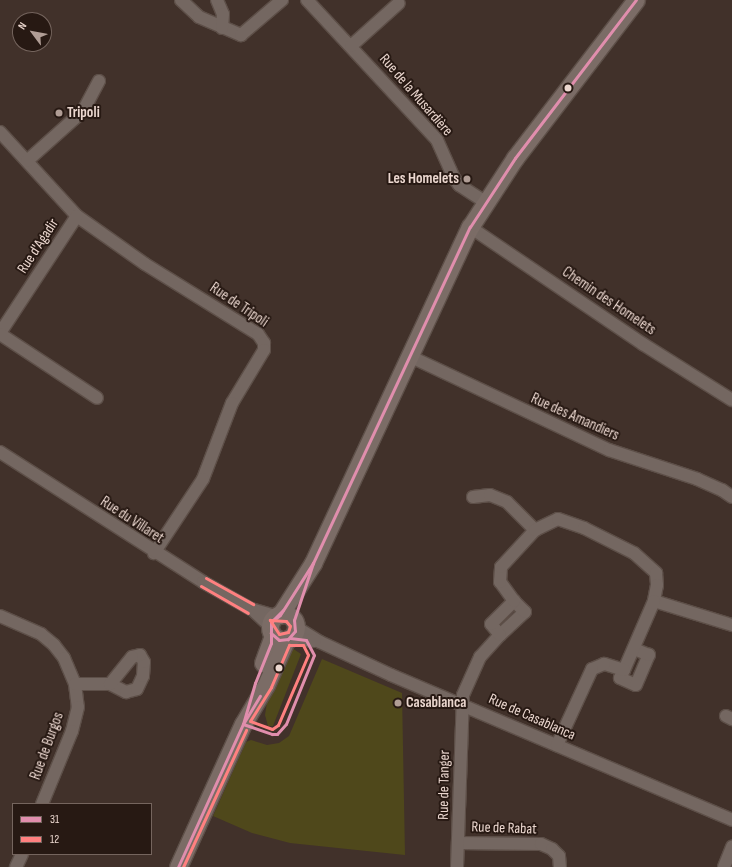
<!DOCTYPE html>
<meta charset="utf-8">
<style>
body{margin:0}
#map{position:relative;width:732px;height:867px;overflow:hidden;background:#41312a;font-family:"Sofia Sans Condensed",sans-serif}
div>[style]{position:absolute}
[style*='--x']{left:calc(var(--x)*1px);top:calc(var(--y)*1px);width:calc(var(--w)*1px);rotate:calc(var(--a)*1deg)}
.green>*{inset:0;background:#4f481b}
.roads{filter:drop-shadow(1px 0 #5d4f48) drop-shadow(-1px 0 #5d4f48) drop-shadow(0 1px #5d4f48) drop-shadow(0 -1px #5d4f48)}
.street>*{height:12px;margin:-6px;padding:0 6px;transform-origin:6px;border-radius:6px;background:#746761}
.secondary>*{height:17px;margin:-8.5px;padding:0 8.5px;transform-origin:8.5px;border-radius:8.5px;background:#7b6c66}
.secondary>.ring{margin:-8.5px;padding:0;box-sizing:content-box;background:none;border:17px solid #7b6c66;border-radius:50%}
.bus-1>*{height:3px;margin:-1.5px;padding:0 1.5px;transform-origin:1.5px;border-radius:1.5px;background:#e08ead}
.bus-2>*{height:3px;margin:-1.5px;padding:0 1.5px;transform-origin:1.5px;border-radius:1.5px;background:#ff8080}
.dots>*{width:11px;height:11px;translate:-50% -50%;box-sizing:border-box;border:2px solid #271913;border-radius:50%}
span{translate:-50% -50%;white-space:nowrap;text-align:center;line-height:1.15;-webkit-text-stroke:4px #271913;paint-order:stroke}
.street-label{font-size:15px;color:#ebd7cf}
.poi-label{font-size:15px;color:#ebd7cf;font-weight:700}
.left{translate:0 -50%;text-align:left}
.right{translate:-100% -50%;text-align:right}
.legend{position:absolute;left:12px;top:803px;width:140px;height:52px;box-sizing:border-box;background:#271913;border:1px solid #75655e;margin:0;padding:5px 7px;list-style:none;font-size:12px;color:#ebd7cf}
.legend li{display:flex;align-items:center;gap:8px;height:20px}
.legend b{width:20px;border:1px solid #75655e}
.north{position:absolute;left:12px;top:12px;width:40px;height:40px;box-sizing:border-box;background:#271913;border:1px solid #75655e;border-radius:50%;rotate:302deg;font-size:11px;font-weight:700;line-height:16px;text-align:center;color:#ebd7cf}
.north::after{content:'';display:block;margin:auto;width:14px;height:18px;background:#b09d95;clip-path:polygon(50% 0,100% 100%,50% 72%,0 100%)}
</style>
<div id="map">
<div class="green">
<i style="clip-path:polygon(292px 648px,301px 654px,273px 726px,268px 726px,265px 715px,268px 696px,286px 651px)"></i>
<i style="clip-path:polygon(322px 659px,402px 693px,405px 855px,290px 843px,252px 833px,213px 816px,246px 742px,251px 740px,267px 745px,279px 743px,289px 736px)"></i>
</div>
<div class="roads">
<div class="street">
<i style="--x:181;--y:0;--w:25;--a:43"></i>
<i style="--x:199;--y:17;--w:46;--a:23.2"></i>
<i style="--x:241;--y:35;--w:54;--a:-40.5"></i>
<i style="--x:217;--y:0;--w:15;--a:67"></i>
<i style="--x:223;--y:14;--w:14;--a:94"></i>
<i style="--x:307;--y:0;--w:191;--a:47.1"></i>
<i style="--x:437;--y:140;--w:42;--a:65.9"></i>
<i style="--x:454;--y:178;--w:9;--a:54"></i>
<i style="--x:459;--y:185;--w:31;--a:33"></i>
<i style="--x:351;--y:46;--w:64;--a:-41.9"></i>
<i style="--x:0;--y:132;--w:114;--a:47.5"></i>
<i style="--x:77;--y:216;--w:83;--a:35.2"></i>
<i style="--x:145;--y:264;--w:133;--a:31.8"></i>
<i style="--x:258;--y:334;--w:11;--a:56"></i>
<i style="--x:264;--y:343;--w:7;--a:90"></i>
<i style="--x:264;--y:350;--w:62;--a:121.1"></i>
<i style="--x:232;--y:403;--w:81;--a:110.9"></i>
<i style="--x:203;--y:479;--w:89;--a:123.5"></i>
<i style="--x:27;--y:161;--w:75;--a:-41.8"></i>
<i style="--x:83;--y:111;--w:34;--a:-62"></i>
<i style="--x:470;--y:227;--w:209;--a:34.1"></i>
<i style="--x:643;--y:344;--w:105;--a:32.2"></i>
<i style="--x:0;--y:333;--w:140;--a:-56.7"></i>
<i style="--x:0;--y:334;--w:116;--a:33.4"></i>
<i style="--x:409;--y:356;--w:221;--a:25.2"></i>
<i style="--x:609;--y:450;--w:93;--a:18.2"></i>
<i style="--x:697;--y:479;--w:27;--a:24"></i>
<i style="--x:722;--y:490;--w:12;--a:35"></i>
<i style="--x:0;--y:452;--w:241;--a:32.6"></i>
<i style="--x:203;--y:582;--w:55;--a:29.4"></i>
<i style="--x:251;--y:609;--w:26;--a:16"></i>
<i style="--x:473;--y:497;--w:17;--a:-7"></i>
<i style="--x:490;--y:495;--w:18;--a:22"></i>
<i style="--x:507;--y:502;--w:40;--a:45"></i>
<i style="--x:654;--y:601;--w:82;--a:17.1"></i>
<i style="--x:255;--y:612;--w:21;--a:43"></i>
<i style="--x:0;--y:616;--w:45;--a:23.7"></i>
<i style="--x:41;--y:634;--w:17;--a:40"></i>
<i style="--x:54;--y:645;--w:16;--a:52"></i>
<i style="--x:64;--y:658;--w:28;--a:67"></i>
<i style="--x:75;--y:684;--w:23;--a:83"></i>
<i style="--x:78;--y:707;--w:25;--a:104"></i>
<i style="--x:72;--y:731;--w:79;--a:112.3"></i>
<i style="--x:296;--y:627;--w:28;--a:32"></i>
<i style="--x:320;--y:642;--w:78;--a:24.9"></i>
<i style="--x:391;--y:675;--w:371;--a:23"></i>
<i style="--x:500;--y:635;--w:34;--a:-43"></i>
<i style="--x:525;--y:612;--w:16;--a:-135"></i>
<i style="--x:290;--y:638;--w:25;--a:7"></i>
<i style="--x:624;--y:670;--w:9;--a:117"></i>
<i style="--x:620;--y:678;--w:17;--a:24"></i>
<i style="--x:636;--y:685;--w:33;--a:-67"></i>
<i style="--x:649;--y:655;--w:16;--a:-158"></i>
<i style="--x:75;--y:684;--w:35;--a:0"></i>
<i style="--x:110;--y:684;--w:18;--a:27"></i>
<i style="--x:126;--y:692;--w:11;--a:-15"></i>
<i style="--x:137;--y:689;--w:14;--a:-65"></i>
<i style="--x:143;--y:676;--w:14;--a:-86"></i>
<i style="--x:144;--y:662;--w:8;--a:-120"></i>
<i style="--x:140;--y:655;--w:8;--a:166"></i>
<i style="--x:132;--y:657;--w:35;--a:129"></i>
<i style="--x:726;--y:716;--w:7;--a:27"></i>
<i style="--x:458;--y:843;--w:83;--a:0.7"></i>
<i style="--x:541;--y:844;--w:12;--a:24"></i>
<i style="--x:552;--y:849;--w:10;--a:45"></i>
<i style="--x:559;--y:856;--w:11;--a:85"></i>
<i style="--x:16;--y:867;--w:14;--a:-65"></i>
<i style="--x:457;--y:867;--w:172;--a:-88"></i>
<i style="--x:463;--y:695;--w:42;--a:-65.9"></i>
<i style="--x:480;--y:657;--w:30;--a:-48"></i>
<i style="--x:500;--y:635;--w:14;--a:-129"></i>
<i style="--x:491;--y:624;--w:33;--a:-45"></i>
<i style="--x:514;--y:601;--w:24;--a:-126"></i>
<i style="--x:500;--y:582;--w:15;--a:-86"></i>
<i style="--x:501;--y:567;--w:50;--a:-47.4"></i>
<i style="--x:535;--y:530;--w:25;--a:-26"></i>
<i style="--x:558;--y:519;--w:28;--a:19"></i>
<i style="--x:584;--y:528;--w:56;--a:26.6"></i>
<i style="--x:634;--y:553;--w:30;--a:42"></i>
<i style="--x:656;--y:573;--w:12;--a:85"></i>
<i style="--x:657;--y:585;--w:16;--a:101"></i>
<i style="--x:654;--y:601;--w:75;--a:113.5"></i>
<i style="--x:624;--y:670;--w:21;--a:-163"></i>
<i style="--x:604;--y:664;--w:13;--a:157"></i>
<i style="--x:592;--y:669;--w:84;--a:114.7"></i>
<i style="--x:724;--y:867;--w:22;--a:-68"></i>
</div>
<div class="secondary">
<i class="ring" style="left:270px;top:614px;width:9px;height:9px"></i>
<i style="--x:280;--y:615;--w:62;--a:-57.6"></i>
<i style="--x:313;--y:563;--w:371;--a:-65"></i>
<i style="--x:470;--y:227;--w:82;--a:-56.9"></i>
<i style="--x:515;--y:158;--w:199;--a:-52.6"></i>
<i style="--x:263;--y:663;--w:29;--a:-70"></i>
<i style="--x:178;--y:867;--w:157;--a:-65.6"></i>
<i style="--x:243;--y:724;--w:45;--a:-59.5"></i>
<i style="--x:266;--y:685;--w:49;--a:-66"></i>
</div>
</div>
<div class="bus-1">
<i style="--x:313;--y:563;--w:60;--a:108.4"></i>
<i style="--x:294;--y:620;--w:11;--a:85"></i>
<i style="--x:295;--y:631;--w:11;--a:131"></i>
<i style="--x:288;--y:639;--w:9;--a:174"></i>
<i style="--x:279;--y:640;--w:11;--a:-139"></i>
<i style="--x:271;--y:633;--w:11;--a:-90"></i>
<i style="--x:271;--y:622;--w:11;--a:-38"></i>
<i style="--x:280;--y:615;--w:62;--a:-57.6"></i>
<i style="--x:313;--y:563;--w:371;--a:-65"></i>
<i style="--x:470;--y:227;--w:82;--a:-56.9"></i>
<i style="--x:515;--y:158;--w:199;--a:-52.6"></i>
<i style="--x:243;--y:724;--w:43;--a:-73.7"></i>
<i style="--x:255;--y:683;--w:43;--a:-68.2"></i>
<i style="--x:271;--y:643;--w:21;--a:-90"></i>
<i style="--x:271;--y:622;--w:17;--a:-45"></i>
<i style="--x:243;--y:724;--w:31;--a:19"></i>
<i style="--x:272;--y:734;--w:5;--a:0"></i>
<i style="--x:277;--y:734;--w:13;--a:-48"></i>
<i style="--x:286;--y:724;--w:74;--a:-67.9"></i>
<i style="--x:314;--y:655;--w:17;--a:-118"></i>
<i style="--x:306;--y:640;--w:16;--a:-173"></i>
<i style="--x:178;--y:867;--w:157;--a:-65.6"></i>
<i style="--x:243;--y:724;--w:33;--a:-59"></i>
</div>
<div class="bus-2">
<i style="--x:206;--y:578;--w:54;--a:29"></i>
<i style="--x:201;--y:586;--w:54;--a:29.9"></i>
<i style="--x:270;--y:620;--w:16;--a:4"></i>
<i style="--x:286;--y:621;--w:6;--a:51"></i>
<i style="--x:290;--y:626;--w:6;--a:108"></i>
<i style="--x:288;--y:632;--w:9;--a:167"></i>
<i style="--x:279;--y:634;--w:17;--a:-123"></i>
<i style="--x:289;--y:645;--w:14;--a:0"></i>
<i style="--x:303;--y:645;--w:11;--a:63"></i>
<i style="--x:308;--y:655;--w:76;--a:113.2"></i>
<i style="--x:278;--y:725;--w:7;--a:146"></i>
<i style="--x:272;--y:729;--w:23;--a:-160"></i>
<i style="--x:250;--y:721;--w:40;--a:-58"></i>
<i style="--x:271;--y:687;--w:46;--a:-66.8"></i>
<i style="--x:183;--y:867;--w:151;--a:-65.3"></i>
</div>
<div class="dots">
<i style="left:568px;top:88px;background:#ebd7cf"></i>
<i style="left:59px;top:113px;background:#b09d95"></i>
<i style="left:467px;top:179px;background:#b09d95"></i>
<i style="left:279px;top:668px;background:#ebd7cf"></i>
<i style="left:398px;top:703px;background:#b09d95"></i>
</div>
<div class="street-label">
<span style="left:416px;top:95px;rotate:49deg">Rue de la Musardière</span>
<span style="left:38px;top:246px;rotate:-57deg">Rue d'Agadir</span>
<span style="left:609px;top:301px;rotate:34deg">Chemin des Homelets</span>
<span style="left:239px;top:305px;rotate:34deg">Rue de Tripoli</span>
<span style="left:575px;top:417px;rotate:24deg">Rue des Amandiers</span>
<span style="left:132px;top:520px;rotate:33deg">Rue du Villaret</span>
<span style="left:532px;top:717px;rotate:24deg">Rue de Casablanca</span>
<span style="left:47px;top:746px;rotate:-70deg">Rue de Burgos</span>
<span style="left:444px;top:785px;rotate:-89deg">Rue de Tanger</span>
<span style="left:504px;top:828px;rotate:2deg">Rue de Rabat</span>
</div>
<div class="poi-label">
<span class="left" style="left:67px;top:113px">Tripoli</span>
<span class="right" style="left:459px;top:179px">Les Homelets</span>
<span class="left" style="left:406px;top:703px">Casablanca</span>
</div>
<ul class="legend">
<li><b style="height:5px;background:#e08ead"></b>31</li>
<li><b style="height:5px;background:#ff8080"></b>12</li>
</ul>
<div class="north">N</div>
</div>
